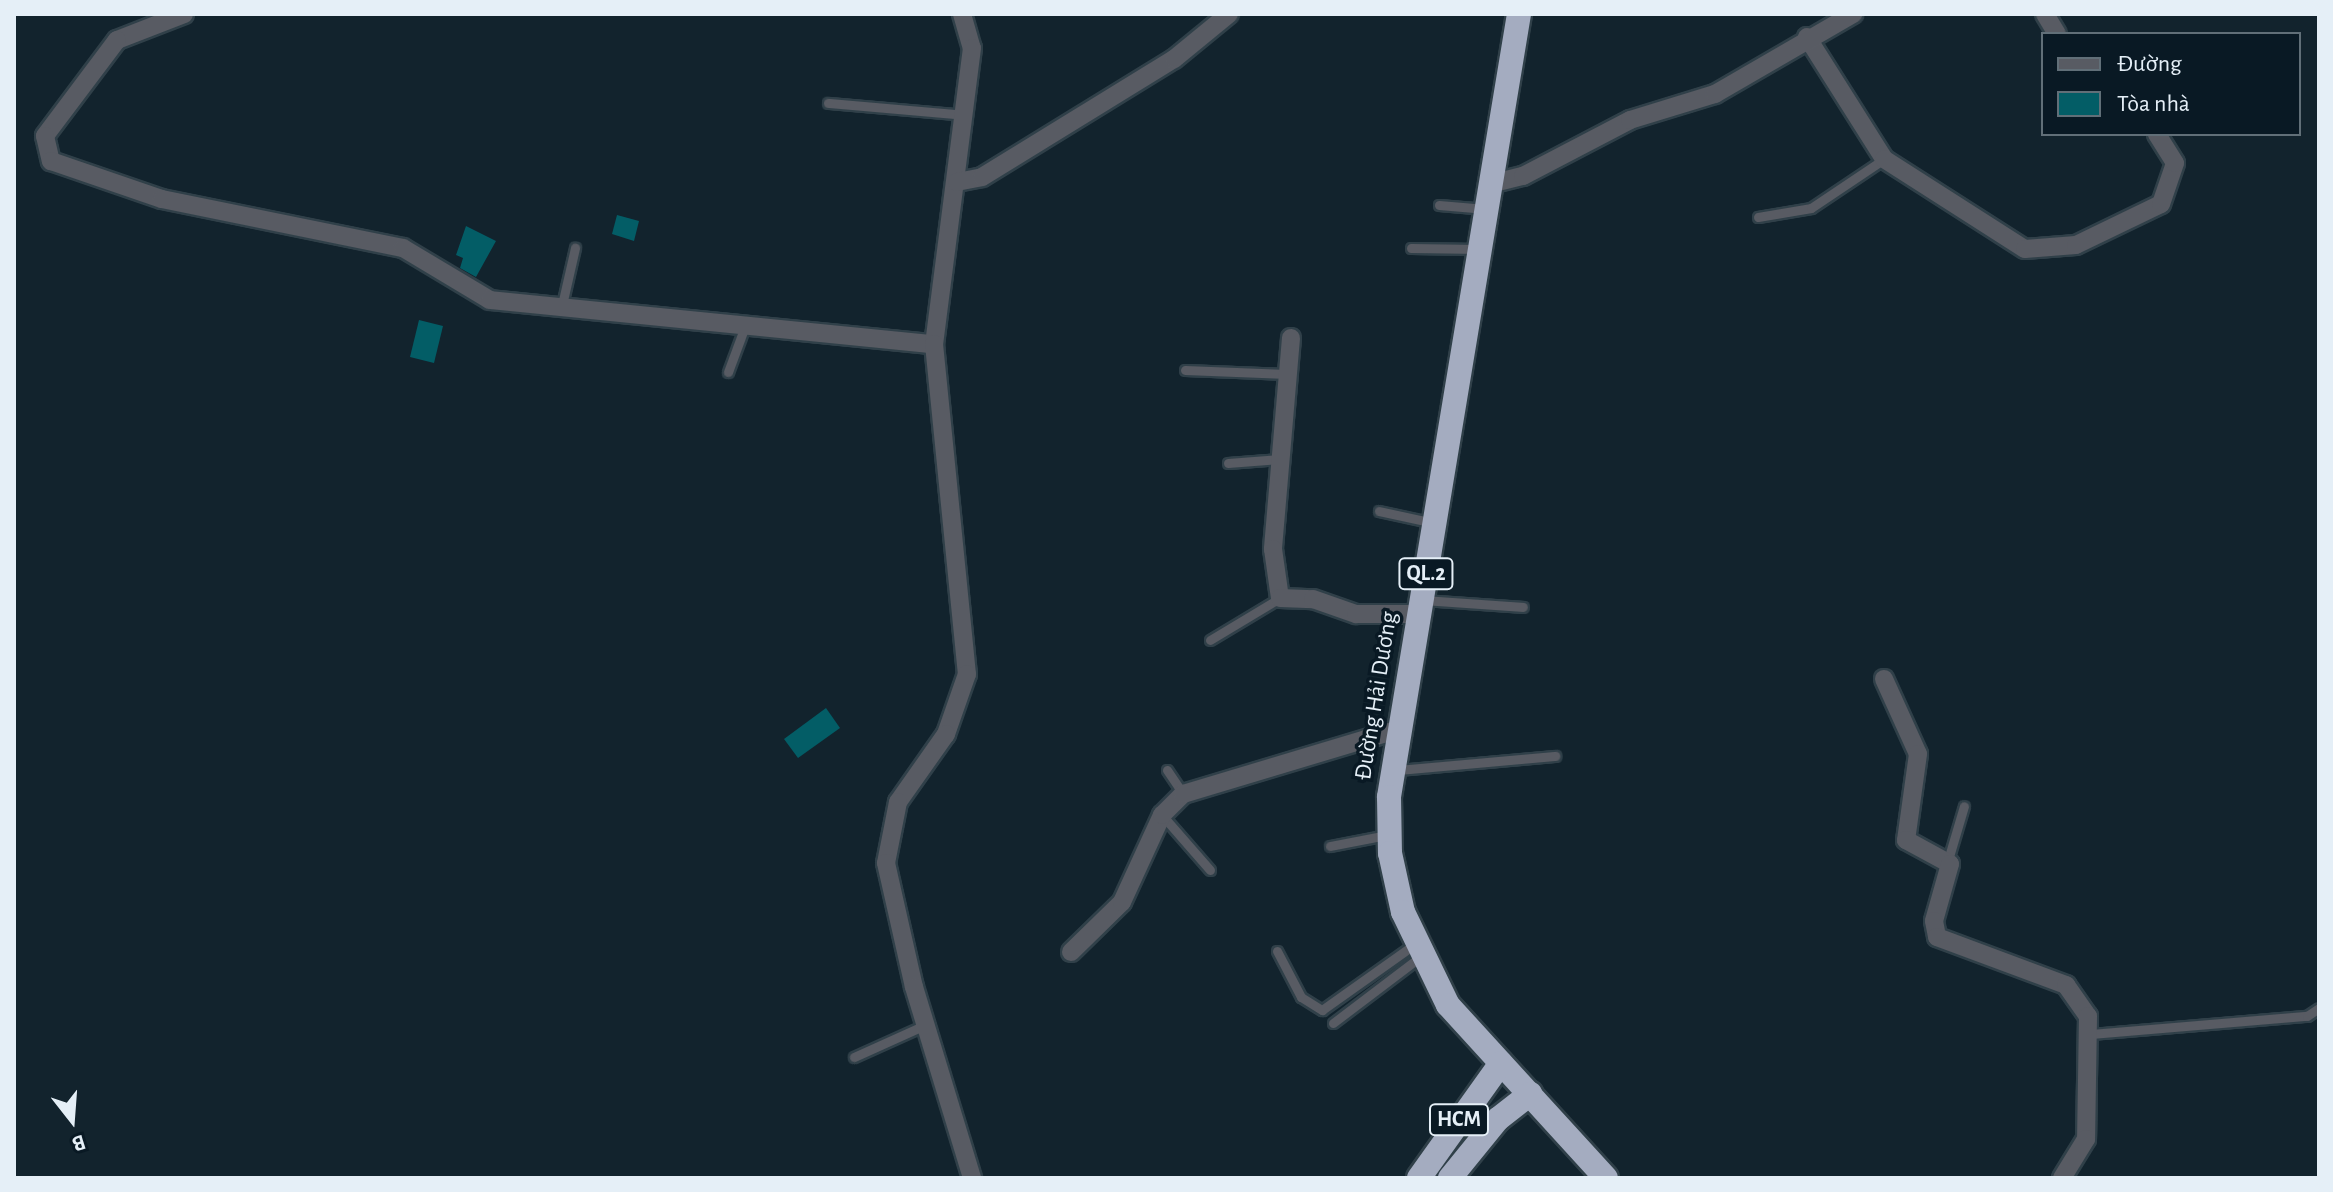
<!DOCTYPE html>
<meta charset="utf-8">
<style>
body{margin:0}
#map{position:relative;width:2333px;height:1192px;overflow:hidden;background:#12232d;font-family:"Alegreya Sans",sans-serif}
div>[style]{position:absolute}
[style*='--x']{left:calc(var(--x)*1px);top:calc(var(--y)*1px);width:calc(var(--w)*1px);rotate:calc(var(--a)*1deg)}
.building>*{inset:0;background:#035d66}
.roads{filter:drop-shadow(2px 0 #304049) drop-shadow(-2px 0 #304049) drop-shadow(0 2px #304049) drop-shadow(0 -2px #304049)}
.lane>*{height:9px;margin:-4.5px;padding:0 4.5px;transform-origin:4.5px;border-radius:4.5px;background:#585b63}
.street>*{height:18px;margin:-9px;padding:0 9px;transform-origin:9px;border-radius:9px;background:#585b63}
.highway>*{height:24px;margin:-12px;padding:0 12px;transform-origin:12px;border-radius:12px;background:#a4acc0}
span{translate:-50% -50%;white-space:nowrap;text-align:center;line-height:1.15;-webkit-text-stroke:7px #091924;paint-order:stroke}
.shield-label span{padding:2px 6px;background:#091924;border:2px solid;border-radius:6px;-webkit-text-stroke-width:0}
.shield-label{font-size:22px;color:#e5eff7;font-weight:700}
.street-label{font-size:24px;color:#e5eff7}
.frame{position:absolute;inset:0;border:16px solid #e5eff7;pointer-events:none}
.legend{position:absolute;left:2041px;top:32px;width:260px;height:104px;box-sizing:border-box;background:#091924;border:2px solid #616f78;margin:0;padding:10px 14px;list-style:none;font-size:24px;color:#e5eff7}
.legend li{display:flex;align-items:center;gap:16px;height:40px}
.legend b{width:40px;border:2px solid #616f78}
.north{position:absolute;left:32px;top:1080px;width:80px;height:80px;-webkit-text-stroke:6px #091924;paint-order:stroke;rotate:163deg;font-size:22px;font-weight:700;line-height:32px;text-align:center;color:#e5eff7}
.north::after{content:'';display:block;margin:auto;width:28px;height:36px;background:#e5eff7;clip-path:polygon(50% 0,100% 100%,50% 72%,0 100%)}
</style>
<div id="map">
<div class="building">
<i style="clip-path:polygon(617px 215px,639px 221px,634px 241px,612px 234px)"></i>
<i style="clip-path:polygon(466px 226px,496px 241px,476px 277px,460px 268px,463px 258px,456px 255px)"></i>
<i style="clip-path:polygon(419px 320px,443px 326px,434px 363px,410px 357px)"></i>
<i style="clip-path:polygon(826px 708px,840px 728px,798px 758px,784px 739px)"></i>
</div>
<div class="roads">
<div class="lane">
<i style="--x:828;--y:103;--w:137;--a:5"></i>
<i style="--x:1439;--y:205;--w:47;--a:4.9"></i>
<i style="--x:1758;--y:217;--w:54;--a:-9.6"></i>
<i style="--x:1811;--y:208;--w:88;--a:-33.9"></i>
<i style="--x:1411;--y:248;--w:68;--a:0.8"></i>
<i style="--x:561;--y:309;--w:63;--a:-77.1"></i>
<i style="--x:1185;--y:370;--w:102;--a:2.2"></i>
<i style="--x:728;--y:372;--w:49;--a:-69.7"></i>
<i style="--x:1228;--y:463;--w:52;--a:-4.4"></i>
<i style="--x:1379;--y:511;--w:56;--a:12.3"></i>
<i style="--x:1424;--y:600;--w:99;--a:4"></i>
<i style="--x:1210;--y:640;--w:82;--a:-31"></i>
<i style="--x:1167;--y:770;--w:29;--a:56"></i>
<i style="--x:1397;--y:770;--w:159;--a:-5.1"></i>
<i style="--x:1162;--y:815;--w:73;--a:48.9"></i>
<i style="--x:1330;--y:846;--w:58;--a:-10.9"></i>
<i style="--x:1948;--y:860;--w:56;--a:-73.5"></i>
<i style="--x:1277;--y:951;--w:52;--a:62.4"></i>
<i style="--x:1301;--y:997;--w:25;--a:32"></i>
<i style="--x:1322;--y:1010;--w:114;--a:-35.4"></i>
<i style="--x:1333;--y:1023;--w:109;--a:-37.2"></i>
<i style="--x:2091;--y:1034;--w:217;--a:-4.8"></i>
<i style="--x:2307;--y:1016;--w:14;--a:-34"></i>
<i style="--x:854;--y:1057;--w:78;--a:-24.3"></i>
</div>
<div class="street">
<i style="--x:184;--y:14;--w:72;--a:158.8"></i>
<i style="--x:117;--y:40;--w:120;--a:126.9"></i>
<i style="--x:45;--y:136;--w:26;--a:77"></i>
<i style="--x:51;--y:161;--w:117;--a:18.9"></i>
<i style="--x:162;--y:199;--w:246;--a:11.5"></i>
<i style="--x:403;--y:248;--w:101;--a:30.9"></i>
<i style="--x:490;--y:300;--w:446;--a:5.7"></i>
<i style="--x:962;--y:14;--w:35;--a:74"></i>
<i style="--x:972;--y:48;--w:298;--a:97.3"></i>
<i style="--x:934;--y:344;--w:332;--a:84.3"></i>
<i style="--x:967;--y:674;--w:64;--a:109.3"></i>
<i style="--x:946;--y:734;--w:83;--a:125.2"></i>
<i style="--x:898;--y:802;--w:62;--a:101.1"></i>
<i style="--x:886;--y:863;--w:127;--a:77.3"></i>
<i style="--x:914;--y:987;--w:200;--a:73.1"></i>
<i style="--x:2045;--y:14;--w:23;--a:59"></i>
<i style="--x:1807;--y:37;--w:144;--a:57.7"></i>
<i style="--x:1884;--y:159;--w:167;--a:32.6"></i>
<i style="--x:2025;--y:249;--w:51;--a:-4.5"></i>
<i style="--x:2076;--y:245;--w:94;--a:-25.8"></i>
<i style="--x:2161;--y:204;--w:43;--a:-71.1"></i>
<i style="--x:2175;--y:163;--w:34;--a:-122"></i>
<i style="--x:957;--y:182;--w:25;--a:-11"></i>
<i style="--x:982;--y:177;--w:225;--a:-31.6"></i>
<i style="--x:1174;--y:59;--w:71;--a:-39.3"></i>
<i style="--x:1494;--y:183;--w:30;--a:-14"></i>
<i style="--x:1523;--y:176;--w:121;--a:-27.6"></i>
<i style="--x:1630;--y:120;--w:89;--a:-17"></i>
<i style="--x:1715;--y:94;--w:160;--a:-30.1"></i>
<i style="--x:1291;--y:338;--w:212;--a:94.9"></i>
<i style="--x:1273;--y:549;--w:49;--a:81.9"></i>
<i style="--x:1280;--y:598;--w:33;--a:2"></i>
<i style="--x:1313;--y:599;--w:46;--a:19.2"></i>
<i style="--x:1356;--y:614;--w:62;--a:0"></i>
<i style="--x:1884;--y:679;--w:82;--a:65.6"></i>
<i style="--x:1918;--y:754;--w:87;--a:97.9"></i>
<i style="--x:1906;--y:840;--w:50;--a:28.6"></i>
<i style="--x:1950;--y:864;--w:59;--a:105.7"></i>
<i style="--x:1934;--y:921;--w:16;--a:79"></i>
<i style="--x:1937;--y:937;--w:138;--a:20.4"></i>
<i style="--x:2066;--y:985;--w:38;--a:55"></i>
<i style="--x:2088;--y:1016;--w:123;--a:90.9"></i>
<i style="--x:2086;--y:1139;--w:46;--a:121.6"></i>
<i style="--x:1071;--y:952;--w:71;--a:-44.4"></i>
<i style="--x:1122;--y:902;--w:96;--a:-65.3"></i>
<i style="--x:1162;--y:815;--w:30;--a:-45"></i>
<i style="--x:1183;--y:794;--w:227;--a:-16.7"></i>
</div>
<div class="highway">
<i style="--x:1519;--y:14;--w:794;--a:99.43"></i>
<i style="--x:1389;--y:797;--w:56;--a:89"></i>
<i style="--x:1390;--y:853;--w:60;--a:77.6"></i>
<i style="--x:1403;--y:912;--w:103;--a:64.2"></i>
<i style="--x:1448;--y:1005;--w:234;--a:47.6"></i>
<i style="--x:1419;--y:1178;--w:141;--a:-54.5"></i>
<i style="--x:1450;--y:1178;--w:76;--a:-50.9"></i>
<i style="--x:1498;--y:1119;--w:41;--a:-38"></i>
</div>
</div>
<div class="shield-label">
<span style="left:1426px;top:574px">QL.2</span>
<span style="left:1459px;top:1120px">HCM</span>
</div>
<div class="street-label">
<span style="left:1377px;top:696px;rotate:-81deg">Đường Hải Dương</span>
</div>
<div class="frame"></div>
<ul class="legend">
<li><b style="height:10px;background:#585b63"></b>Đường</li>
<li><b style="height:22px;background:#035d66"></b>Tòa nhà</li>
</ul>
<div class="north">B</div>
</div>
